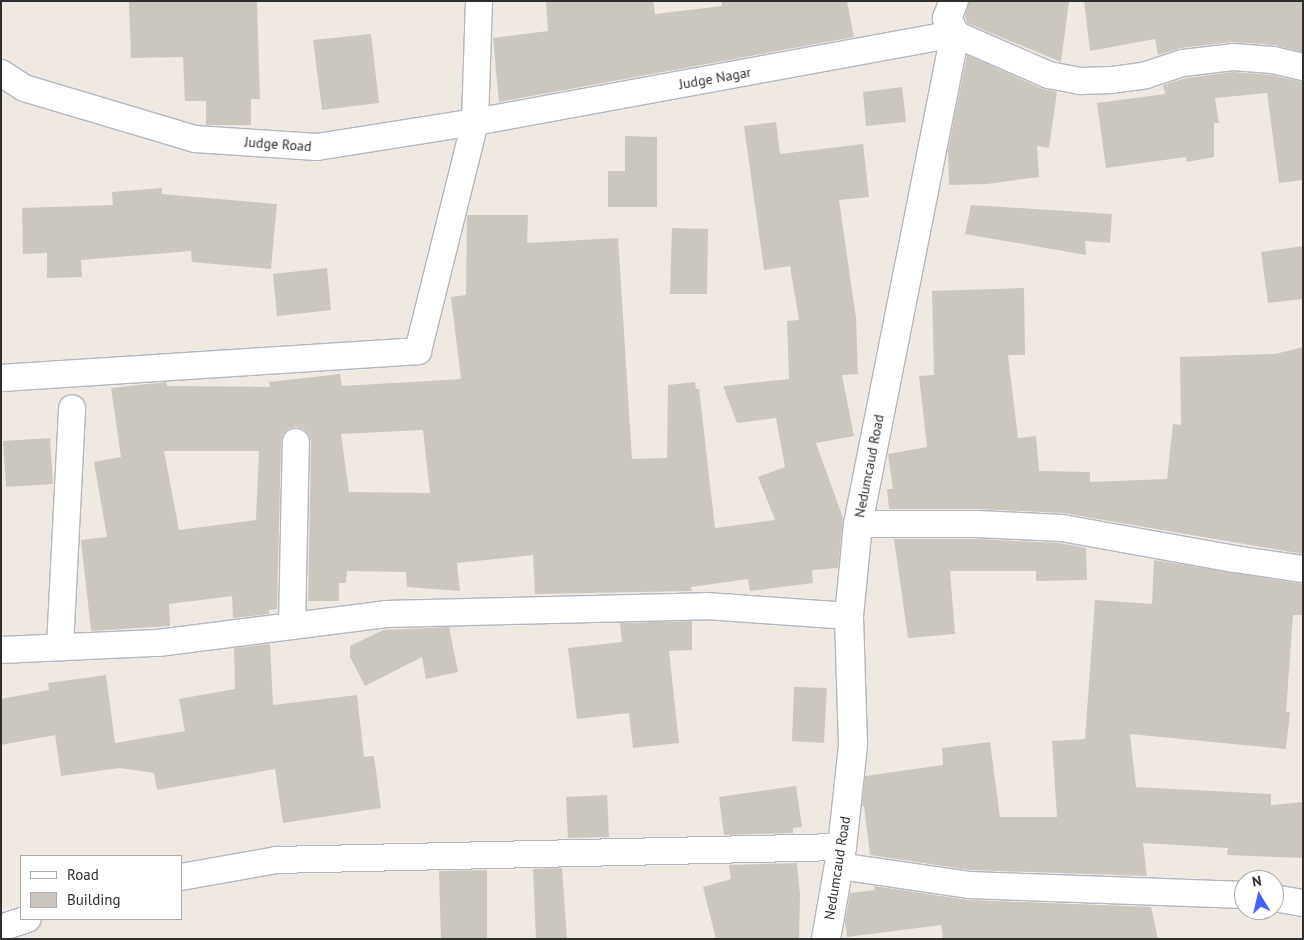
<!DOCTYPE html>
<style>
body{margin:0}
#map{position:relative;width:1304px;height:940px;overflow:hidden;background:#efe9e1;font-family:"PT Sans",sans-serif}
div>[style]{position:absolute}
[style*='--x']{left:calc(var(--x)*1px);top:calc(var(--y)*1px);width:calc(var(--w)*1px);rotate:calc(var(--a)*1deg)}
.building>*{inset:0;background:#cbc7bf}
.roads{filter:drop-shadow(1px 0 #b4b7c1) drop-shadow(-1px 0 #b4b7c1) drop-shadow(0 1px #b4b7c1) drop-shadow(0 -1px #b4b7c1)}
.minor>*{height:26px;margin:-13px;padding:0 13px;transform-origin:13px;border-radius:13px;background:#fff}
.secondary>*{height:28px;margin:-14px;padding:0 14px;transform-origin:14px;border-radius:14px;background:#fff}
span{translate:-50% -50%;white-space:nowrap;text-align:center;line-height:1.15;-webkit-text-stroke:4.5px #fff;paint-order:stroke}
.street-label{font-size:14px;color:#2e2e2e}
.frame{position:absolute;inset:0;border:2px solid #2e2e2e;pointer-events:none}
.legend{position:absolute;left:20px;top:855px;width:162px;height:65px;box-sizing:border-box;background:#fff;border:1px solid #ababab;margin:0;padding:6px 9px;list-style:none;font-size:15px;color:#2e2e2e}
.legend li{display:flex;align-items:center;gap:10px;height:25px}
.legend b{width:25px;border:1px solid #ababab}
.north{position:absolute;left:1234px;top:870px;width:50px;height:50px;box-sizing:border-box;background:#fff;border:1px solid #ababab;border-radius:50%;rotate:351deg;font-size:14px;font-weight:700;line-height:20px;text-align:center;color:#2e2e2e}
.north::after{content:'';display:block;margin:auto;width:18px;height:22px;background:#4264fb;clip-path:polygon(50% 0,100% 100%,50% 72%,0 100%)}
</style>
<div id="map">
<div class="building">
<i style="clip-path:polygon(129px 1px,257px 1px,260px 99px,251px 99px,251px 125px,206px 125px,206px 101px,185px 101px,183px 57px,131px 58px)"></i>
<i style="clip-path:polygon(546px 1px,653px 1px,655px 14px,722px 6px,721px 1px,847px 1px,854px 37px,499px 102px,493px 38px,548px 31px)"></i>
<i style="clip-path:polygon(969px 1px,1069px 1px,1061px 62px,967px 23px,965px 16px)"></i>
<i style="clip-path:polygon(1084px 1px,1303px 1px,1303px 52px,1274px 45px,1231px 42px,1181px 48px,1158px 55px,1155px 39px,1090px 51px)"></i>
<i style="clip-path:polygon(371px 34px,379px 103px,322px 110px,313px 40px)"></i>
<i style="clip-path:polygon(967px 55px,1043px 89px,1057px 92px,1049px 148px,1037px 146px,1039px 177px,987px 184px,949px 185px,948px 150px)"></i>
<i style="clip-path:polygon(1233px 72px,1271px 75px,1303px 82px,1303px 180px,1279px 183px,1267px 93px,1215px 98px,1219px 123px,1214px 123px,1214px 157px,1187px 162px,1186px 157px,1106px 168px,1097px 103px,1165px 94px,1163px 85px,1186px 78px)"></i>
<i style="clip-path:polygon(902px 87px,906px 122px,866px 126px,863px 92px)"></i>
<i style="clip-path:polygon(evenodd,776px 122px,780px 154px,863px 144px,869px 197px,839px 200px,856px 318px,858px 374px,842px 375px,854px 436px,816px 443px,843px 518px,838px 568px,812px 570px,813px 583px,750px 591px,748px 579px,691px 587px,692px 591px,535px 594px,533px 555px,457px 563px,460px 591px,407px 587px,406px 572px,347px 571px,346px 583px,339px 583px,339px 601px,308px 601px,311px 442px,309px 435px,304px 429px,296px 427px,288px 429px,283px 434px,281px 442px,277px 609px,269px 610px,269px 614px,233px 618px,232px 596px,169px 604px,170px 626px,91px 631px,81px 540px,107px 537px,94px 462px,121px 457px,111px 388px,166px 382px,167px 386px,270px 387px,269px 382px,340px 374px,342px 386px,461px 379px,451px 297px,466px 295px,467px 215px,528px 215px,527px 243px,618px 238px,632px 459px,667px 458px,668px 385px,695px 382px,696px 389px,699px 389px,715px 528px,775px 520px,758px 477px,785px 467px,776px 418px,737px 423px,723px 386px,789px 379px,787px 321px,799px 320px,790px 266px,764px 270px,744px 126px,776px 122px,423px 430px,430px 493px,349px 492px,341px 434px,423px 430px,776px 122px,164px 451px,259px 451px,256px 520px,179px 530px,164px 451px)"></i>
<i style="clip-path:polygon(625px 136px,657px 137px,657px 207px,608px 207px,608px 171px,625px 171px)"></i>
<i style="clip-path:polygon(162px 188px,162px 194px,277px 204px,271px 269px,192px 262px,191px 251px,81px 260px,82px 277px,47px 278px,47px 253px,23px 254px,22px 208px,113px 205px,112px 192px)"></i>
<i style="clip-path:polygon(971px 205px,1112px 214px,1110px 243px,1085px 241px,1086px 255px,965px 234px)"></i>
<i style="clip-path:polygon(672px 228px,708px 229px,707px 294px,670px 294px)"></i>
<i style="clip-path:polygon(1303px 246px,1303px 299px,1268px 303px,1261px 252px)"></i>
<i style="clip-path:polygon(327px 268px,331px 310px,277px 316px,273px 274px)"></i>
<i style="clip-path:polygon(1024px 288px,1025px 355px,1008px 355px,1018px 438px,1036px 436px,1039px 471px,1090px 472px,1090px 482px,1167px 479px,1173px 424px,1181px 425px,1180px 357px,1275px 354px,1303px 347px,1303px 554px,1063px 513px,978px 509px,889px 509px,887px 489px,893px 489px,888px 454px,927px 447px,919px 376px,934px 375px,932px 291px)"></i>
<i style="clip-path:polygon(50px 438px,53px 484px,6px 487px,3px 441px)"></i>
<i style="clip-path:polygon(894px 539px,977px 539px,1060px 543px,1086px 548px,1087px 580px,1036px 581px,1036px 571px,950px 571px,955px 634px,908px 638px)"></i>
<i style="clip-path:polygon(1154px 560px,1303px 584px,1303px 615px,1293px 615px,1286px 712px,1290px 712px,1286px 749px,1130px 734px,1136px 787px,1271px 794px,1271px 805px,1303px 802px,1303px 858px,1227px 855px,1228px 848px,1143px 843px,1147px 876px,970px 870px,870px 855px,864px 806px,862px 806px,865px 776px,943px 765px,942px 748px,990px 742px,1000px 817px,1057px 817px,1052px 741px,1085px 739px,1095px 600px,1152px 604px)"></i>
<i style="clip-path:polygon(692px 621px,692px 650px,669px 651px,679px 743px,633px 748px,629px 713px,577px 719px,568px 648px,622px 642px,620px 623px)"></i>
<i style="clip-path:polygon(449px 627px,458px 672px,426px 679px,422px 657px,365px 686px,350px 657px,350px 646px,383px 630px)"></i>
<i style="clip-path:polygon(270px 644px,273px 705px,357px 695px,364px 757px,374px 756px,381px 808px,283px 823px,275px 769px,157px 790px,154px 773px,120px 768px,61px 776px,55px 735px,1px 745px,1px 699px,49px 690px,48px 683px,106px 675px,115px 743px,185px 731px,179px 699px,235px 689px,234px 648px)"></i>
<i style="clip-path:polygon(794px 687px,827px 688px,824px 743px,792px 741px)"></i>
<i style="clip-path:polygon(796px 786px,802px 827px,793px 828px,793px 833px,724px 835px,719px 797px)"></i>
<i style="clip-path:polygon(607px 795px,609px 837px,568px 838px,566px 797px)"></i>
<i style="clip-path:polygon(797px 863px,800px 895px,799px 939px,716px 939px,703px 887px,731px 879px,729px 865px)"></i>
<i style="clip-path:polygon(562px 868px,567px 939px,536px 939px,533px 869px)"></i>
<i style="clip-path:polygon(487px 870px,487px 939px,441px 939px,439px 871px)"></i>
<i style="clip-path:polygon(874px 886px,968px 900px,1151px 907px,1158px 939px,943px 939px,941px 925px,847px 937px,845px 922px,850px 893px,875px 890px)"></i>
</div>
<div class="roads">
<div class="minor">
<i style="--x:1;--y:73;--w:27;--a:33"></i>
<i style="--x:24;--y:88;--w:178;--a:16.6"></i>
<i style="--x:195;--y:139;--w:122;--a:3.8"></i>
<i style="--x:317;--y:147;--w:160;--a:-9"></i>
<i style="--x:475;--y:122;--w:121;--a:-88.1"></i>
<i style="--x:1;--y:378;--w:418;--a:-3.7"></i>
<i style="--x:418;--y:351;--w:236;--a:-76"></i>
<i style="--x:475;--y:122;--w:488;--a:-10.4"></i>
<i style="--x:955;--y:34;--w:103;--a:23.6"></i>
<i style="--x:1049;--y:75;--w:33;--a:11"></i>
<i style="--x:1081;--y:81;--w:31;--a:-2"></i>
<i style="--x:1112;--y:80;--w:34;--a:-8"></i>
<i style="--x:1146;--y:75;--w:39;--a:-18"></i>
<i style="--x:1183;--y:63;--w:50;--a:-6.8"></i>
<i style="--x:1233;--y:57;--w:40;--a:4.3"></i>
<i style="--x:1273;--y:60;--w:31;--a:13"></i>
<i style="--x:858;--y:524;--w:119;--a:0"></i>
<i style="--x:977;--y:524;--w:85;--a:2.7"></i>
<i style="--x:1062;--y:528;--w:176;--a:10.2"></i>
<i style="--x:1235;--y:559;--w:69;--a:8.4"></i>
<i style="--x:292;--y:626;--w:184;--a:-88.8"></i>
<i style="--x:60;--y:647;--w:239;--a:-87.1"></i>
<i style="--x:1;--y:650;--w:157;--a:-2.6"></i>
<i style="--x:158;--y:643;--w:230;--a:-7.2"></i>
<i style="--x:386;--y:614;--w:320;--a:-1.4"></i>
<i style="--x:706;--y:606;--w:143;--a:4"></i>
<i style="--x:839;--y:866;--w:131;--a:8.3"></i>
<i style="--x:969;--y:885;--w:275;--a:2.1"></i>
<i style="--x:181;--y:877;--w:97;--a:-10.1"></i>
<i style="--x:276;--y:860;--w:566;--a:-1.32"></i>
<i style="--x:1274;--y:898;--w:29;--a:10"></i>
<i style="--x:1;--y:928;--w:28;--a:-19"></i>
</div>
<div class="secondary">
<i style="--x:826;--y:939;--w:93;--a:-80.1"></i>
<i style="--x:842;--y:847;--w:103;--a:-83.8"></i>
<i style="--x:853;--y:745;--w:129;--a:-91.8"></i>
<i style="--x:849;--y:616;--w:92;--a:-84.4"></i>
<i style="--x:858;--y:524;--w:500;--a:-78.8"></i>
<i style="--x:955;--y:34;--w:18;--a:-117"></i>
<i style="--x:947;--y:18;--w:18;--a:-68"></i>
</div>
</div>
<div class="street-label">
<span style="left:715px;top:78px;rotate:-10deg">Judge Nagar</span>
<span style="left:278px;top:144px;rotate:4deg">Judge Road</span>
<span style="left:869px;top:466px;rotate:-79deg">Nedumcaud Road</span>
<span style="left:837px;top:868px;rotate:-81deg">Nedumcaud Road</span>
</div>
<div class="frame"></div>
<ul class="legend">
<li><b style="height:6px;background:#fff"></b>Road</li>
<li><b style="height:14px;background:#cbc7bf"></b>Building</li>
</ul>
<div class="north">N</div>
</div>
